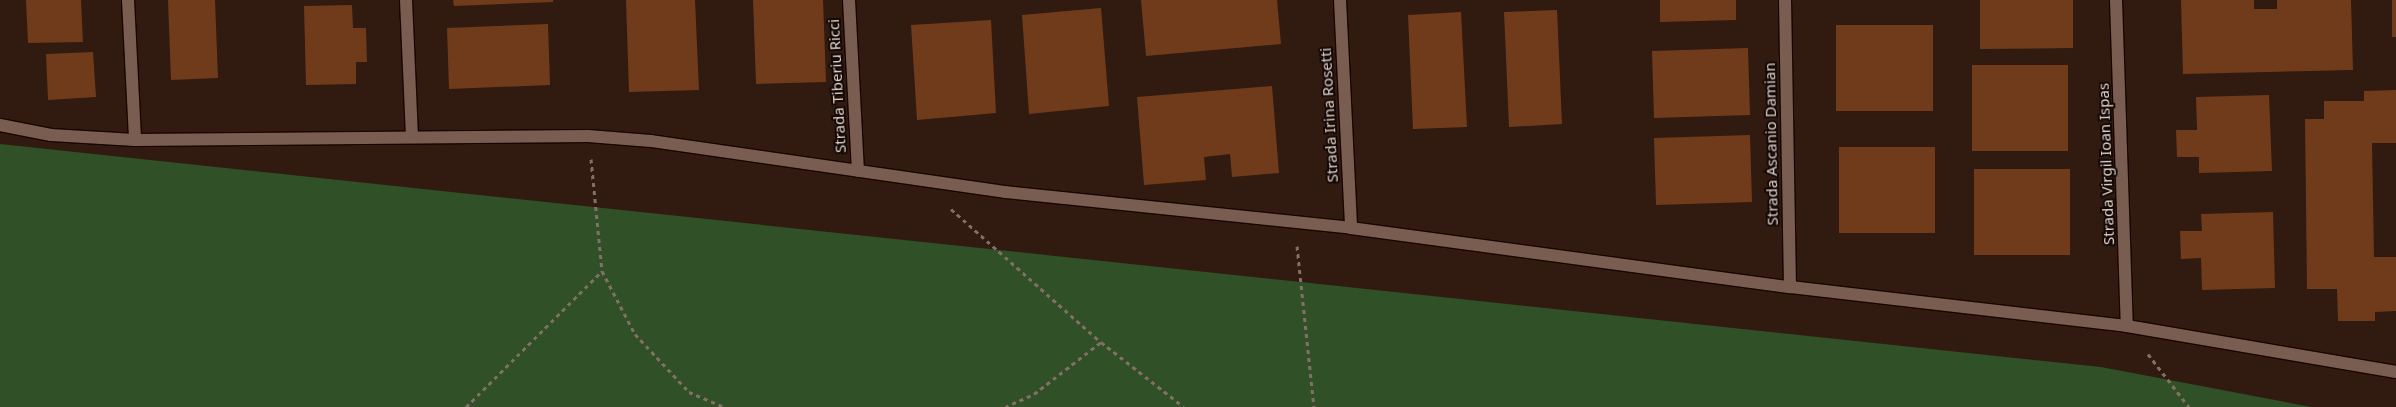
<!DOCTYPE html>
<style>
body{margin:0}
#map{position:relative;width:2396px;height:407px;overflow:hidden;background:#311a10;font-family:"Noto Sans",sans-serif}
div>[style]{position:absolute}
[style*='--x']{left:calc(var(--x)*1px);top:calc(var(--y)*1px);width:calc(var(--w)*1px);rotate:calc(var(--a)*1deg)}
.green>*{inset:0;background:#305027}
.building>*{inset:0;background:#703b1a}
.path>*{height:3px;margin-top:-1.5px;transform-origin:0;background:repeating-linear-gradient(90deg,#836f67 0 4px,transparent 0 8px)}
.roads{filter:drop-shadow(1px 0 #180500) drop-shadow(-1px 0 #180500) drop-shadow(0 1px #180500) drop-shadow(0 -1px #180500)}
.street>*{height:12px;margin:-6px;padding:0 6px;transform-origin:6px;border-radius:6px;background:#795d51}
span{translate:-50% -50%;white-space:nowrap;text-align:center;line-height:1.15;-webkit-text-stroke:4px #120805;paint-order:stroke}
.street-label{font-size:15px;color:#e2d1ca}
</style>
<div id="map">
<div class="green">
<i style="clip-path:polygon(0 144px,2101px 367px,2311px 407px,0 407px)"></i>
</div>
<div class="building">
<i style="clip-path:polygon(26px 0,81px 0,83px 42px,28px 43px)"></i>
<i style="clip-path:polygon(168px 0,215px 0,218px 78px,171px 80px)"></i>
<i style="clip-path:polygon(453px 0,553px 0,553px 2px,454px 6px)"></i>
<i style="clip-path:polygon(626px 0,695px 0,699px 90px,629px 92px)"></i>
<i style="clip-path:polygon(753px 0,823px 0,826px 82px,756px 84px)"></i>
<i style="clip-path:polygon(1141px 0,1277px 0,1281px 44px,1146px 56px)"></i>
<i style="clip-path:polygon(1660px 0,1736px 0,1736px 20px,1660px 22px)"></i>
<i style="clip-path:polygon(1980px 0,2073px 0,2073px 48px,1980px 49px)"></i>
<i style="clip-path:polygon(2181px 0,2254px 0,2254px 9px,2277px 9px,2277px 0,2351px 0,2353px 70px,2183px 74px)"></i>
<i style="clip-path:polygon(2392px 0,2396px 0,2396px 37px,2392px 37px)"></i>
<i style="clip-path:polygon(352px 5px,353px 28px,366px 28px,367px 62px,356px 62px,356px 84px,306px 85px,304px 6px)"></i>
<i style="clip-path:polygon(1101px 8px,1109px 106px,1029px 114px,1022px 15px)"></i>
<i style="clip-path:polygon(1557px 10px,1562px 124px,1509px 127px,1504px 12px)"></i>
<i style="clip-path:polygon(1461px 12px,1467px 127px,1413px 129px,1408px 15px)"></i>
<i style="clip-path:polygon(991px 20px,996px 113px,917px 120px,911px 25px)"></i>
<i style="clip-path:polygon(548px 24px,550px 85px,449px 89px,447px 28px)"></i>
<i style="clip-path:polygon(1836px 25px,1933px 25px,1933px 111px,1836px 111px)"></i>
<i style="clip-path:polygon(1748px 48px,1750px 115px,1654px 118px,1652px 51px)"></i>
<i style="clip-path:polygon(93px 52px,96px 97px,48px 100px,46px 54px)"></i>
<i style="clip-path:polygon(1972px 65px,2068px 65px,2068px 151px,1972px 151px)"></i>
<i style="clip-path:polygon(1272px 86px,1279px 173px,1232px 177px,1230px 154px,1204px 157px,1206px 180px,1144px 185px,1137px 97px)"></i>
<i style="clip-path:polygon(2396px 90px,2396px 143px,2372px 143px,2374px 257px,2396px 257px,2396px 311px,2375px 312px,2375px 321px,2338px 321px,2337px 289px,2307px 289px,2305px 119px,2324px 119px,2324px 101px,2364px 101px,2364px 91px)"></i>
<i style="clip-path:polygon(2269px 95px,2272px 171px,2199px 173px,2199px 157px,2177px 157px,2176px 130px,2197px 130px,2196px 97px)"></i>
<i style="clip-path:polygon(1750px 135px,1752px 202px,1656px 205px,1654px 138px)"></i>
<i style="clip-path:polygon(1839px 147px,1935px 147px,1935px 233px,1839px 233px)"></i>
<i style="clip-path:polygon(1974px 169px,2070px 169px,2070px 255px,1974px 255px)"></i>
<i style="clip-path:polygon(2273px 212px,2275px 288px,2202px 290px,2201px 258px,2181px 259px,2180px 231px,2202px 231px,2201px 214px)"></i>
</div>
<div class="path">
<i style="--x:591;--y:159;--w:113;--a:84.4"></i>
<i style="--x:602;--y:271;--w:71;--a:62.4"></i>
<i style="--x:635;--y:334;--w:79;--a:47"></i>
<i style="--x:689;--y:392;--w:38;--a:23"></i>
<i style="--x:951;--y:209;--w:200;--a:41.6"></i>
<i style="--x:1101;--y:342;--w:105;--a:38.1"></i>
<i style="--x:1297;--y:246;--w:162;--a:84"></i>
<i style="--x:2148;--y:354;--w:67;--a:52.3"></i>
<i style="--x:466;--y:407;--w:192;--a:-45"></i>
<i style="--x:1005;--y:407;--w:32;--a:-24"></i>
<i style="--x:1034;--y:394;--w:85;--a:-37.8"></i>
</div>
<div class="roads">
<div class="street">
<i style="--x:128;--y:0;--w:140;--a:87.1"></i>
<i style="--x:406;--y:0;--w:136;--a:87.5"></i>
<i style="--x:849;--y:0;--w:171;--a:87"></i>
<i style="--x:1340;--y:0;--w:228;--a:87.2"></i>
<i style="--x:1785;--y:0;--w:287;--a:89"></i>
<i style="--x:2116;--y:0;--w:326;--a:88.1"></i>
<i style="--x:0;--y:125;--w:52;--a:11.1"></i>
<i style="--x:51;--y:135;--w:84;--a:3.4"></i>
<i style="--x:135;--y:140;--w:453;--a:-0.5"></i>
<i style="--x:588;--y:136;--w:63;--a:4.5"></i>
<i style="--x:651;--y:141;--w:358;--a:8.2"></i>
<i style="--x:1005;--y:192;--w:348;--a:5.9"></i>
<i style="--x:1351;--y:228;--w:443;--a:7.7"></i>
<i style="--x:1790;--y:287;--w:339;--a:6.6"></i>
<i style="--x:2127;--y:326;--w:273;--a:9.7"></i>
</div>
</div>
<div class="street-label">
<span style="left:837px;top:86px;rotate:-93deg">Strada Tiberiu Ricci</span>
<span style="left:1329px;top:115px;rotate:-93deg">Strada Irina Rosetti</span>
<span style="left:1771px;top:144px;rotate:-91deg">Strada Ascanio Damian</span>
<span style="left:2106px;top:164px;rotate:-92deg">Strada Virgil Ioan Ispas</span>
</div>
</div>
